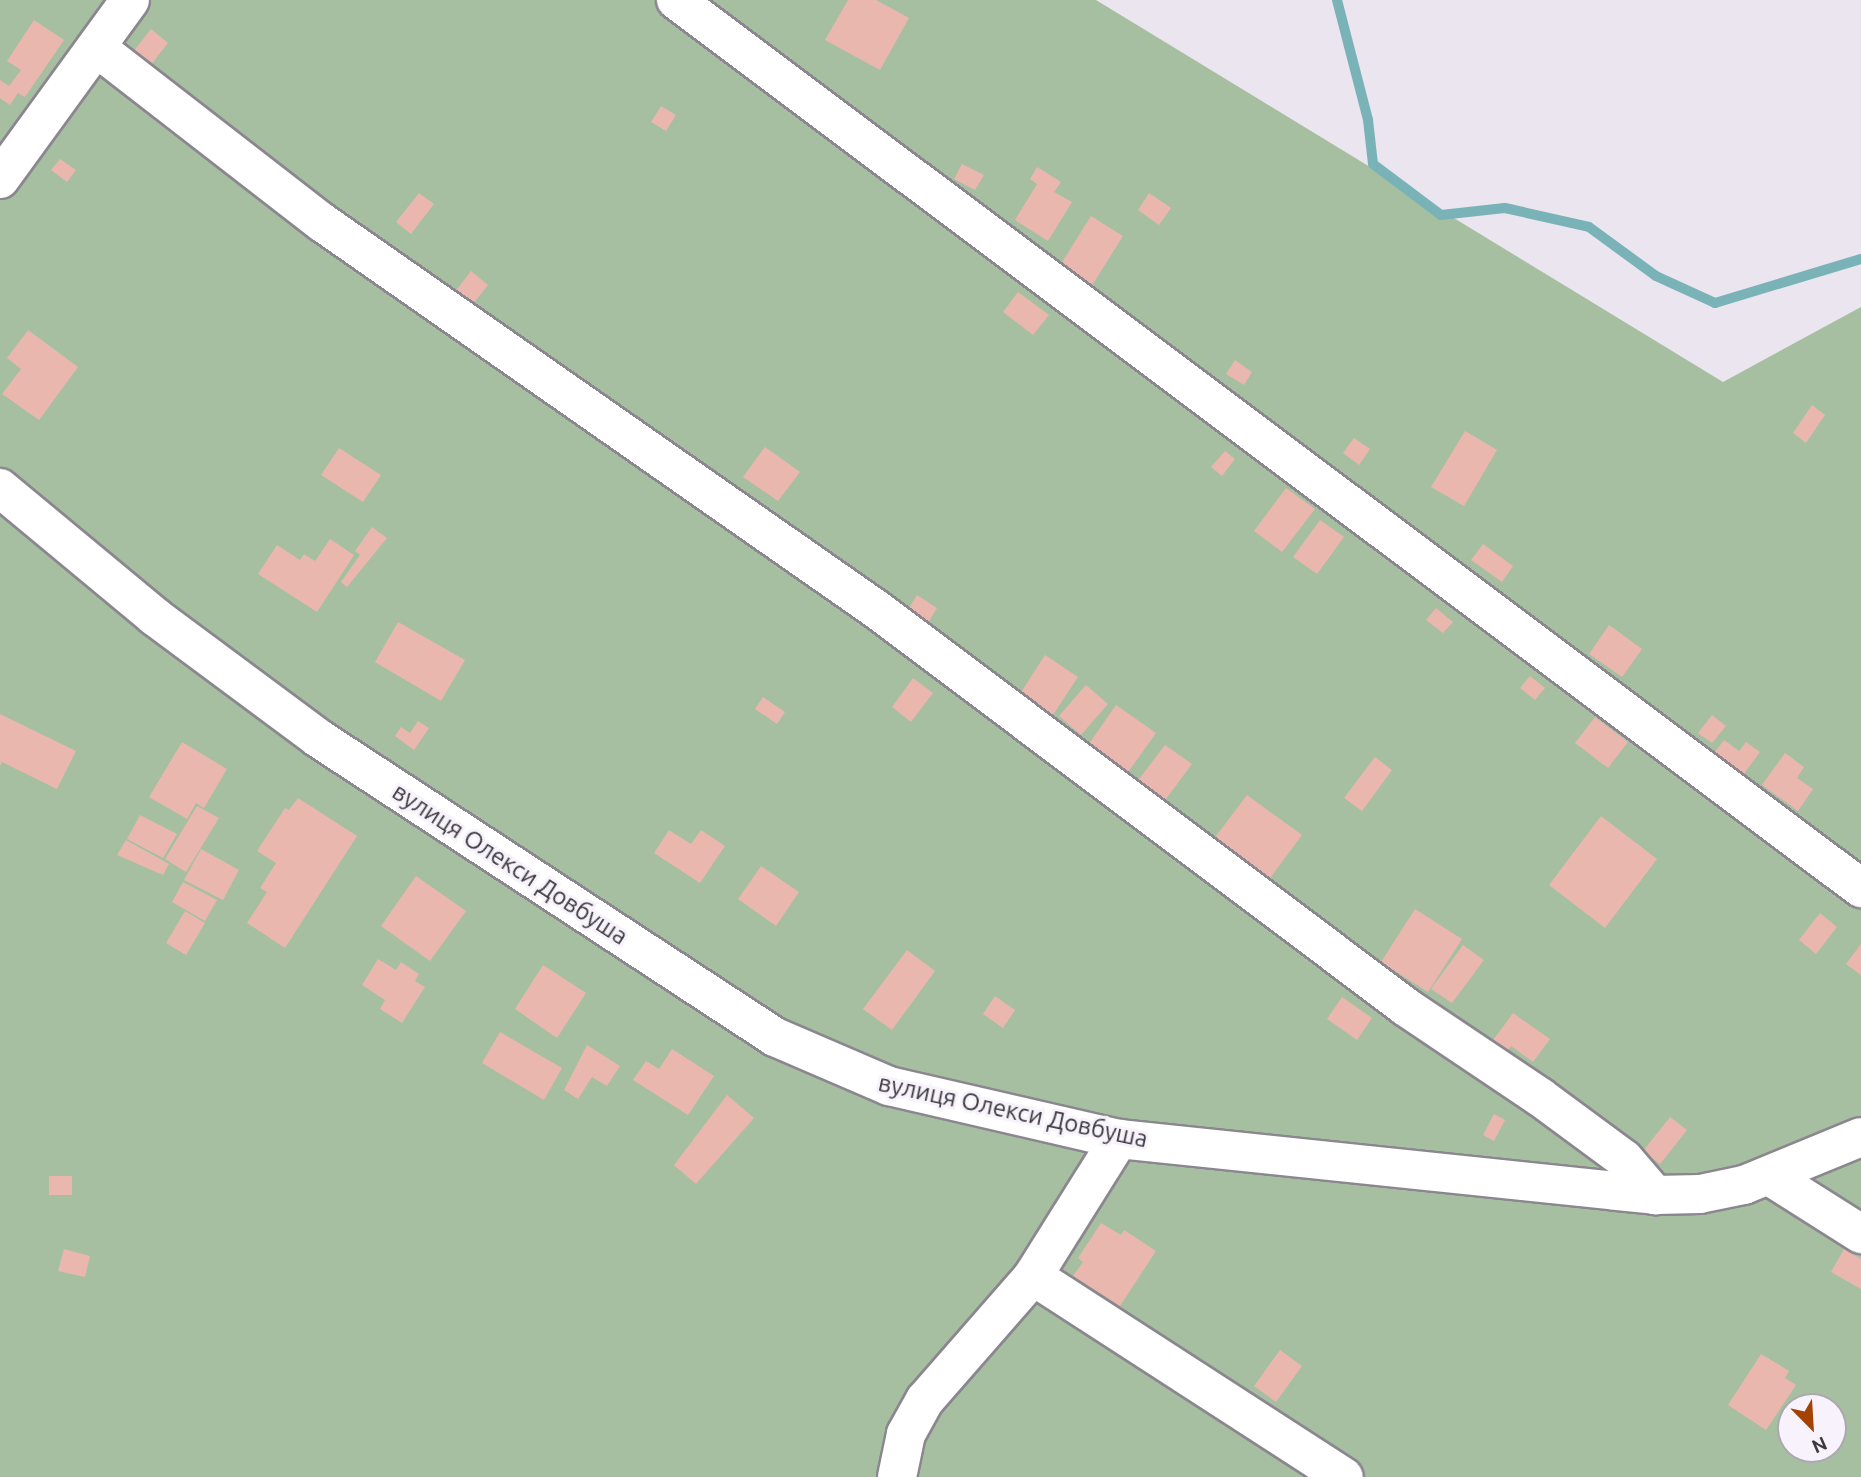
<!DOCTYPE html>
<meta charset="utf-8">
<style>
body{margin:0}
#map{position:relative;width:1861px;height:1477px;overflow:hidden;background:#eae5ee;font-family:Ubuntu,sans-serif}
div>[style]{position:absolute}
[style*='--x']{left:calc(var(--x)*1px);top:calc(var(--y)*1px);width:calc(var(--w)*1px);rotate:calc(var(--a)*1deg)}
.green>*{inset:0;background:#a6bfa1}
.stream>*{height:10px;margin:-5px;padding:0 5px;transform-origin:5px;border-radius:5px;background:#7ab3b7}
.building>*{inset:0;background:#e9b7ae}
.roads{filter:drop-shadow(2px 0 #8b868f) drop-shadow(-2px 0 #8b868f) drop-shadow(0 2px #8b868f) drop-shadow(0 -2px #8b868f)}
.minor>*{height:38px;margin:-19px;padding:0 19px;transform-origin:19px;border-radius:19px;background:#fff}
span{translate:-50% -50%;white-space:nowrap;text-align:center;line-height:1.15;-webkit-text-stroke:6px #f7f2fb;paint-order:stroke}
.street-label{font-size:24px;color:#3c3a3e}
.north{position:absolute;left:1777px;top:1393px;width:70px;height:70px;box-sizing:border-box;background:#f7f2fb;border:2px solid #aca8af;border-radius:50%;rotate:156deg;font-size:19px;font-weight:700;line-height:28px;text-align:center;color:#3c3a3e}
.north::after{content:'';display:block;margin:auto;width:24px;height:32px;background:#a44203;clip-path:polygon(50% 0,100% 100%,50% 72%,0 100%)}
</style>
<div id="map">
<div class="green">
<i style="clip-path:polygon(evenodd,0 0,1096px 0,1723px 382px,1861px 307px,1861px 1477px,0 1477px,0 0,1791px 1407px,1833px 1407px,1833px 1449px,1791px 1449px,1791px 1407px)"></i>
</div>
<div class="stream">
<i style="--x:1337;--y:0;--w:124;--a:75.5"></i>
<i style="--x:1368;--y:120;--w:44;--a:83.5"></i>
<i style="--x:1373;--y:164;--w:85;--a:36.9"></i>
<i style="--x:1441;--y:215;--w:64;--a:-6.2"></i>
<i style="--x:1505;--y:208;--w:86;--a:12.7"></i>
<i style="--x:1589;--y:227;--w:83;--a:36.2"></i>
<i style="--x:1656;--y:276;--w:65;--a:24.6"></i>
<i style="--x:1715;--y:303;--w:152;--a:-16.8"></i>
</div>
<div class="building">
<i style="clip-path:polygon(848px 0,876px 0,909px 18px,880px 70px,825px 40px)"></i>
<i style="clip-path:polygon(34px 20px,64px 40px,25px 97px,18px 93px,10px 105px,0 98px,0 80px,9px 86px,21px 70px,7px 61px)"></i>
<i style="clip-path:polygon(151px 29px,168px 43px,150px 66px,133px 52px)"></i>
<i style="clip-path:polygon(661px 106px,676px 115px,666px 131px,651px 122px)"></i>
<i style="clip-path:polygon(60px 159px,76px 170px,67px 182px,51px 170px)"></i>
<i style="clip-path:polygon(962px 164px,984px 175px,975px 190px,954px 179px)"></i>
<i style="clip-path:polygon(1037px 167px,1061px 182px,1054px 192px,1072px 202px,1048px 241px,1015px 220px,1037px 184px,1030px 179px)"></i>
<i style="clip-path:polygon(419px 193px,434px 204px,411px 234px,396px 222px)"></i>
<i style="clip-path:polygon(1149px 193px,1171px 208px,1159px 225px,1138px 210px)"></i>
<i style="clip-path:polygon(1091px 216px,1123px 236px,1091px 287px,1059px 267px)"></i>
<i style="clip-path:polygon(471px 271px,488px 285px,468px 310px,451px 297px)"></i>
<i style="clip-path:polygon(1018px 292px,1049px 315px,1033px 335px,1003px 312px)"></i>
<i style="clip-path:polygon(28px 330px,78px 367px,39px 420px,2px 394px,21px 369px,7px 358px)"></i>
<i style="clip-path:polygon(1235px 360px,1252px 372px,1244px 385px,1226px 374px)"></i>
<i style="clip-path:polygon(1812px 405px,1825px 415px,1806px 443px,1793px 433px)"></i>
<i style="clip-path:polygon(1465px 431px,1497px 450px,1464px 506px,1431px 487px)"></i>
<i style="clip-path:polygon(1354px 438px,1370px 449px,1359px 465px,1343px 453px)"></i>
<i style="clip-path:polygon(765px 447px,800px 472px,778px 501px,743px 477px)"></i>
<i style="clip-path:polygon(339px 448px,381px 475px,363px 502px,321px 475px)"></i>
<i style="clip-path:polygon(1225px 451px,1235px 459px,1222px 476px,1211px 467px)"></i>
<i style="clip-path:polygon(1286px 488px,1315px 509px,1282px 552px,1254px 531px)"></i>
<i style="clip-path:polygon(1320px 520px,1344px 537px,1317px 574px,1293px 557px)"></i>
<i style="clip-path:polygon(372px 527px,387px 538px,347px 587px,341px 582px,360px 555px,355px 551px)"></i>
<i style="clip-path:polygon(330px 539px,354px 555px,317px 612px,258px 574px,277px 545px,300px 560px,304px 554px,315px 561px)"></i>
<i style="clip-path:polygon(1483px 544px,1513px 566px,1502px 582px,1471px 560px)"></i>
<i style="clip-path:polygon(917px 595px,937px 608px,928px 623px,908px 610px)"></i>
<i style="clip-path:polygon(1436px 608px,1453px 622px,1443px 633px,1426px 620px)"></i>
<i style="clip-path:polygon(398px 622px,465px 660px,441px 701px,375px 662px)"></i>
<i style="clip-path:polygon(1609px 625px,1642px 649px,1622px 677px,1589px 654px)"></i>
<i style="clip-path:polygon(1045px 655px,1078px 677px,1049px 721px,1016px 700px)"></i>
<i style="clip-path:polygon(1530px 676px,1545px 688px,1535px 700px,1520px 688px)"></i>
<i style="clip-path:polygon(913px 678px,933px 693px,911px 722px,892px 707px)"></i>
<i style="clip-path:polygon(1086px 685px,1108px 704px,1081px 735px,1059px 716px)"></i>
<i style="clip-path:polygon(763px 697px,785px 712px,777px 724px,755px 709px)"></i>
<i style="clip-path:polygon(1116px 705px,1156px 733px,1124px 778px,1084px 751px)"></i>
<i style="clip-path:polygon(0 714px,76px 751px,57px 789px,2px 762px,0 766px)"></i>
<i style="clip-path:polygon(1712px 715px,1726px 726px,1712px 743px,1698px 733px)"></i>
<i style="clip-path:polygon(1595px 717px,1628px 742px,1608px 768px,1575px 743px)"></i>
<i style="clip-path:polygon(418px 721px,429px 728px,414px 750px,395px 736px,401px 727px,410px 733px)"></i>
<i style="clip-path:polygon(1724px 740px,1739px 751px,1746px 742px,1760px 752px,1741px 778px,1711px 757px)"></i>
<i style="clip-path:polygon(182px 742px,227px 769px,204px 808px,196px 803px,187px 819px,149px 797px)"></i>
<i style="clip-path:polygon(1165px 745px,1192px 764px,1163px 803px,1136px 783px)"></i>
<i style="clip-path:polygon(1785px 753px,1804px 767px,1797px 778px,1813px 789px,1798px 811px,1762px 785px)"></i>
<i style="clip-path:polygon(1375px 757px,1392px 770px,1362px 811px,1344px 798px)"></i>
<i style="clip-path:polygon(1247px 795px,1302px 835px,1268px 881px,1213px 840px)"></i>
<i style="clip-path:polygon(298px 798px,357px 836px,285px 948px,247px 923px,267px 892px,260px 888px,276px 863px,257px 851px,285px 808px,289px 810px)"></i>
<i style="clip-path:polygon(197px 806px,219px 818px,186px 872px,165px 859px)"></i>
<i style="clip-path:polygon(140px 815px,177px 834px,163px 858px,127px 839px)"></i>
<i style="clip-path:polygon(1601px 816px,1657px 859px,1605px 928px,1549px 885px)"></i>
<i style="clip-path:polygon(669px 830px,691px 844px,701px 830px,725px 846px,700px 883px,654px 853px)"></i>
<i style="clip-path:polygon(126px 840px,169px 864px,163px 875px,117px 855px)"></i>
<i style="clip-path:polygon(201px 849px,239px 870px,223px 900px,184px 880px)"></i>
<i style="clip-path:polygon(761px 866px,799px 892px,776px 926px,738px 899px)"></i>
<i style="clip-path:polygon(416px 876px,466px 911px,430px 961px,381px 926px)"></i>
<i style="clip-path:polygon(183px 882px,217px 900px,205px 921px,172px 902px)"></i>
<i style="clip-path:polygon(1415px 909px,1462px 939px,1428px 992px,1381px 962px)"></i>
<i style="clip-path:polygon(185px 911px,205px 923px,186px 955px,166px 943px)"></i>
<i style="clip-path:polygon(1820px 913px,1837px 927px,1816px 954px,1799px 940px)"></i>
<i style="clip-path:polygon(1861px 944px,1861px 975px,1846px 964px)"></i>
<i style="clip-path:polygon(1463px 945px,1484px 960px,1452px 1003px,1431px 989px)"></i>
<i style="clip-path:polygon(907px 950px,935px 971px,892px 1030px,863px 1009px)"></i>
<i style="clip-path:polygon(378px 959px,396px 970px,401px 962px,419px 974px,415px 981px,425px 987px,402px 1023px,380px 1009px,385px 1000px,362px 985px)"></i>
<i style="clip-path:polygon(543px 965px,586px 993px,557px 1038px,515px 1009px)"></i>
<i style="clip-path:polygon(995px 996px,1015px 1010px,1003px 1028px,983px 1014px)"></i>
<i style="clip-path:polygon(1342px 997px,1372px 1018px,1357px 1040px,1327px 1019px)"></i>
<i style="clip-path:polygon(1513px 1013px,1550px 1039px,1533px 1062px,1511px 1046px,1505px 1054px,1491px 1043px)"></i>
<i style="clip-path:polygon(500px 1032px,562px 1068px,544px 1100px,482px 1063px)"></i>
<i style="clip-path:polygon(587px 1045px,620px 1066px,607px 1086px,592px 1077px,578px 1099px,564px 1090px)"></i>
<i style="clip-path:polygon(672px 1049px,714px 1076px,688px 1115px,633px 1080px,646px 1061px,659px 1069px)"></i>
<i style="clip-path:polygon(727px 1095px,754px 1118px,696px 1184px,674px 1165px)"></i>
<i style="clip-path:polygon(1494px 1114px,1505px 1120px,1494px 1141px,1483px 1135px)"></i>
<i style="clip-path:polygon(1670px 1117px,1687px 1130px,1660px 1164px,1643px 1151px)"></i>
<i style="clip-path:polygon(49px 1176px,72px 1176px,72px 1195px,49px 1195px)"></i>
<i style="clip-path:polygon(1101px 1223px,1121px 1235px,1124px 1230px,1156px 1251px,1120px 1306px,1073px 1276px,1083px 1262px,1078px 1258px)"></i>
<i style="clip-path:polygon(64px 1249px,90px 1256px,85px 1277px,58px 1271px)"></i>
<i style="clip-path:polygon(1844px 1249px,1861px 1259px,1861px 1289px,1831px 1272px)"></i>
<i style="clip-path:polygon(1280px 1350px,1302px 1366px,1276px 1402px,1254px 1386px)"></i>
<i style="clip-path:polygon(1761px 1354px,1789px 1371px,1785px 1378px,1796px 1385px,1766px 1430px,1728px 1405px)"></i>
</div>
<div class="roads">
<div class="minor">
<i style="--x:676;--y:0;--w:1481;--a:36.85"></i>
<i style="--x:97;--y:48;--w:286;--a:37.8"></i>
<i style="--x:323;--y:223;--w:674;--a:34.92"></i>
<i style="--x:876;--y:609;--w:663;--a:36.9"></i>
<i style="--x:1406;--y:1007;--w:161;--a:33.9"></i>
<i style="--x:1540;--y:1097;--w:104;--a:36.4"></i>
<i style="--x:1624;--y:1159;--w:48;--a:49.3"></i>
<i style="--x:0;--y:179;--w:221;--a:-54"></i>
<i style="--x:0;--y:488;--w:200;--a:39.7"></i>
<i style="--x:154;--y:616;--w:204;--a:36.6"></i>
<i style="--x:318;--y:738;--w:546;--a:33.2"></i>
<i style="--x:775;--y:1037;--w:124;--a:23.3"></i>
<i style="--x:889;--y:1086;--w:236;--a:13"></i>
<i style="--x:1119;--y:1139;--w:539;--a:5.96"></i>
<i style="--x:1655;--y:1195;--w:45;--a:-1.3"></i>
<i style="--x:1700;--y:1194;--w:45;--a:-11.6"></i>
<i style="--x:1744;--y:1185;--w:126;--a:-22.3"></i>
<i style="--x:1771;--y:1177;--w:107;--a:32.3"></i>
<i style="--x:1033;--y:1276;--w:370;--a:32.9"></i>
<i style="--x:897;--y:1477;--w:44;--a:-78.2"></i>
<i style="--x:906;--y:1434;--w:39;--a:-61"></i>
<i style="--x:925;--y:1400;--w:164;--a:-48.9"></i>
<i style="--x:1033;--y:1276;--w:162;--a:-57.9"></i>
</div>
</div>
<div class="street-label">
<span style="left:510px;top:864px;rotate:33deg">вулиця Олекси Довбуша</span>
<span style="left:1013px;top:1111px;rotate:12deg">вулиця Олекси Довбуша</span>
</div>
<div class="north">N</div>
</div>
